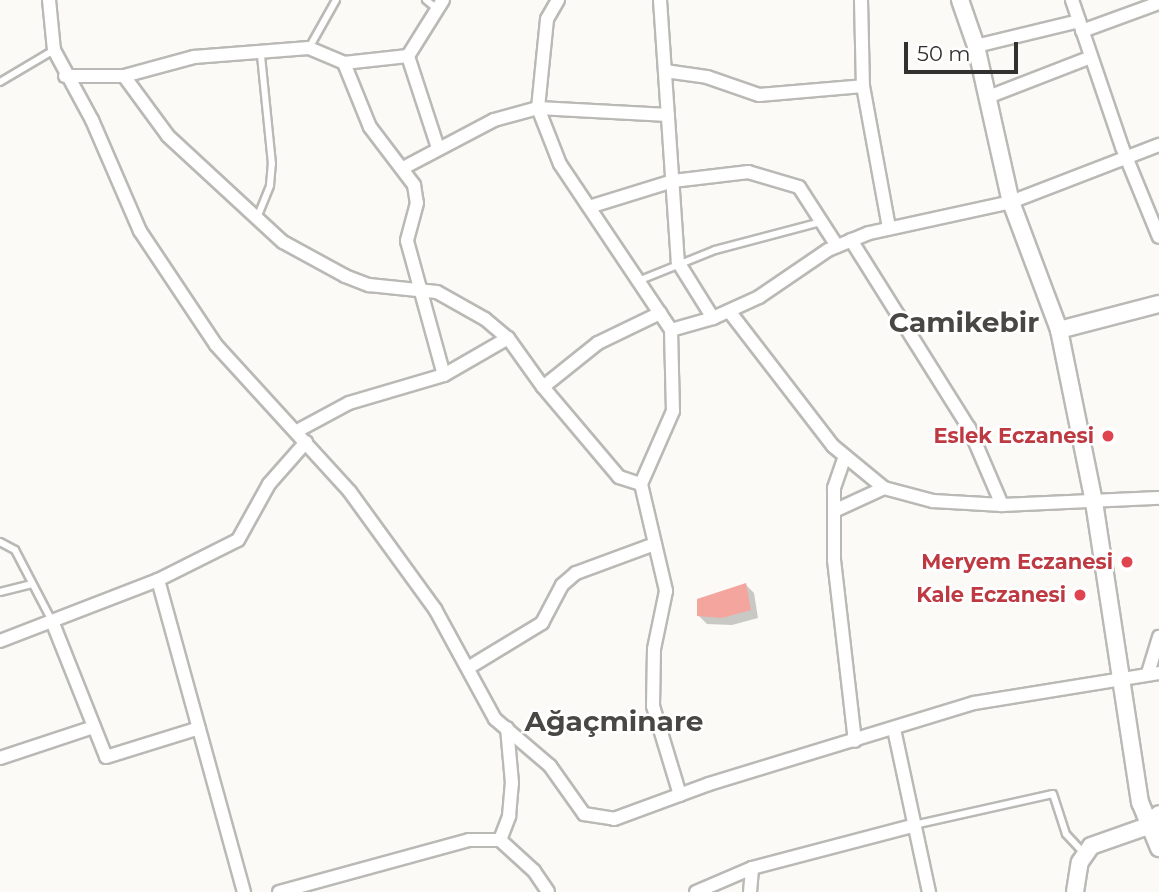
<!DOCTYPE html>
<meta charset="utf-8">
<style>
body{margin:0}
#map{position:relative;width:1159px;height:892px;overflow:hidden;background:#fbfaf6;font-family:Montserrat,sans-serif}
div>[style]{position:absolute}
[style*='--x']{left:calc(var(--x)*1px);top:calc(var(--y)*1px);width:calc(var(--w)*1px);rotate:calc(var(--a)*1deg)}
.shadow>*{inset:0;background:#0003}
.building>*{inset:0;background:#f4a69e}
.roads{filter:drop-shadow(2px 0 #bab9b5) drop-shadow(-2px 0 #bab9b5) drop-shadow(0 2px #bab9b5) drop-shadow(0 -2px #bab9b5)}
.service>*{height:6px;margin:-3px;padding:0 3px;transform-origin:3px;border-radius:3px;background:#fff}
.minor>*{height:12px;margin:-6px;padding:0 6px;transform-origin:6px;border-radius:6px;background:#fff}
.tertiary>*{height:16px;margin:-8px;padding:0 8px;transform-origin:8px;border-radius:8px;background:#fff}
.dots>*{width:19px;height:19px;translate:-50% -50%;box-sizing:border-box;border:4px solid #fff;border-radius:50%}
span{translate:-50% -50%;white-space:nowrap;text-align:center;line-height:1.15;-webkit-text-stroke:5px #fff;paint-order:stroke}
.health-label{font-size:21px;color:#be3a42;font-weight:700}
.right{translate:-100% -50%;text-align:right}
.district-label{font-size:28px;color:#484744;font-weight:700}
.scale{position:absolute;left:904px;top:42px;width:114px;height:32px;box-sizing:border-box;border:4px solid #32312f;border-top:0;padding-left:9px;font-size:21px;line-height:24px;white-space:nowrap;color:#32312f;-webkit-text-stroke:5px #fff;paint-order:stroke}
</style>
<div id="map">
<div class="shadow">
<i style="clip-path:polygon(746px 585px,754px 593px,758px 618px,732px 625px,707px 624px,699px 616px)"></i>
</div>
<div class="building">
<i style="clip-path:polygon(746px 583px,751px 610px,722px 618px,697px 616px,697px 599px)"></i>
</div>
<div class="roads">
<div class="service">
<i style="--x:426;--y:0;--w:14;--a:39"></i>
<i style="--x:309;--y:48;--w:55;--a:-60.6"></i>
<i style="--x:0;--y:82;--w:63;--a:-30.7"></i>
<i style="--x:257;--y:218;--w:35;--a:-68"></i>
<i style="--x:270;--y:185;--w:21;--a:-85"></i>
<i style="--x:272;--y:164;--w:110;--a:-95.8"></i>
<i style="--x:638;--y:281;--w:83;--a:-21.9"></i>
<i style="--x:715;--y:250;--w:110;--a:-14.8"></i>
<i style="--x:0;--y:542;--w:17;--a:28"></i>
<i style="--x:15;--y:550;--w:80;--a:62.5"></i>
<i style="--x:0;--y:592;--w:33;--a:-14"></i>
<i style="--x:914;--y:825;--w:142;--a:-12.6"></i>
<i style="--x:1053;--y:794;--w:42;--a:72"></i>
<i style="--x:1066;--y:834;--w:26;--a:47"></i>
</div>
<div class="minor">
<i style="--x:49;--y:0;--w:50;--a:84.3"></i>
<i style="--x:54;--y:50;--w:80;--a:61.5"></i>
<i style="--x:92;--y:120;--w:121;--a:66.6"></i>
<i style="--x:140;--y:231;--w:137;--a:56.3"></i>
<i style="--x:216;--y:345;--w:199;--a:47.6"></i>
<i style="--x:350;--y:492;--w:145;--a:54"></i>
<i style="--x:435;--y:609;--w:125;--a:61.4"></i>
<i style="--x:495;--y:719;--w:72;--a:40.5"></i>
<i style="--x:550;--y:766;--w:59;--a:54.7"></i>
<i style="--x:584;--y:814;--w:30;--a:9"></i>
<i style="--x:614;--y:819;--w:101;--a:-20.2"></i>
<i style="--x:709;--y:784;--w:277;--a:-17"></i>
<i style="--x:974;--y:703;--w:187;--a:-9.2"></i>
<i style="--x:660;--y:0;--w:263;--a:86.1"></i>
<i style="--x:678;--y:262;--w:66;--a:58"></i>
<i style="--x:861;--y:0;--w:86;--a:88.7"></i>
<i style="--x:863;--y:86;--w:144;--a:79.6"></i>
<i style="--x:1072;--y:0;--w:155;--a:71.2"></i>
<i style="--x:1122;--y:147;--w:97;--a:67.7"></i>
<i style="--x:1082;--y:31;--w:82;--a:-20"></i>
<i style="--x:976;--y:46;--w:106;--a:-13.6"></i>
<i style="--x:344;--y:63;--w:69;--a:67.9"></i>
<i style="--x:370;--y:127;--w:73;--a:52.8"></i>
<i style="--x:414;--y:185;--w:18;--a:81"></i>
<i style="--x:417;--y:203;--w:39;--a:105"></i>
<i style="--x:407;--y:241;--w:139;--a:74.6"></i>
<i style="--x:665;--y:71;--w:42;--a:8.1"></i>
<i style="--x:707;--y:77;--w:55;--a:19.1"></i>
<i style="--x:759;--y:95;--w:104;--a:-4.9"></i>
<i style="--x:65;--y:76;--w:59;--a:0"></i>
<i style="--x:124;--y:76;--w:73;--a:-15.2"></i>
<i style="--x:194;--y:57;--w:115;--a:-4.5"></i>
<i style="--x:309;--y:48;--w:38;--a:23"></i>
<i style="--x:344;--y:63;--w:64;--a:-6.2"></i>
<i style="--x:124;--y:76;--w:74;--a:53.7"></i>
<i style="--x:168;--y:136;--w:156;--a:42.7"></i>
<i style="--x:283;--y:242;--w:71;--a:28.7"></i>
<i style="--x:345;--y:276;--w:26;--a:21"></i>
<i style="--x:369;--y:285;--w:68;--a:5.9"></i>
<i style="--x:437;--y:292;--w:55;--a:29.4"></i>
<i style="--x:485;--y:319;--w:30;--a:40"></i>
<i style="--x:508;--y:338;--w:60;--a:54.5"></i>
<i style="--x:543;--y:387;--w:118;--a:49.8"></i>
<i style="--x:619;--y:477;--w:23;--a:18"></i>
<i style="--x:988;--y:97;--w:110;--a:-21.2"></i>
<i style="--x:668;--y:115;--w:130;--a:-176.9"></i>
<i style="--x:538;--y:108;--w:60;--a:68.6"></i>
<i style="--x:560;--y:164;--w:200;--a:56.2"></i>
<i style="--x:671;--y:330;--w:81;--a:88.6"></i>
<i style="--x:673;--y:411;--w:80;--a:113.7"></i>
<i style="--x:641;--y:484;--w:110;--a:76.8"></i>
<i style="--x:666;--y:591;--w:59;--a:101.7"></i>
<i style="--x:654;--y:649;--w:57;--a:91"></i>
<i style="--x:653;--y:706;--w:93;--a:73.1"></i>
<i style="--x:438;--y:148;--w:97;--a:-108.1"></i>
<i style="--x:408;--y:56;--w:66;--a:-58"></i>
<i style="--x:405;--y:167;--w:101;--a:-27.8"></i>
<i style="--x:494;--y:120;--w:46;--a:-15.3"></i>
<i style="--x:538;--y:108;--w:89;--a:-84.2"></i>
<i style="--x:547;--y:19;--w:22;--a:-60"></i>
<i style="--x:589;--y:207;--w:88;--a:-17.2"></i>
<i style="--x:673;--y:181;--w:76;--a:-6.8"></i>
<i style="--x:748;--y:172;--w:53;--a:16.4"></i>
<i style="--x:799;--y:187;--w:70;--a:57.2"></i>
<i style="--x:851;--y:240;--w:222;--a:57.9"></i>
<i style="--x:969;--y:428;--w:84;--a:66.8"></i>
<i style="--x:729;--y:311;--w:170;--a:52.4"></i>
<i style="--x:833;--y:446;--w:66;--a:39.5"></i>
<i style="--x:884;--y:488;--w:51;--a:14.9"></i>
<i style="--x:933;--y:501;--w:69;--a:3.3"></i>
<i style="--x:1002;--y:505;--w:157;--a:-2.6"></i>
<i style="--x:671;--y:330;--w:44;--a:-15.9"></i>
<i style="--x:713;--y:318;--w:51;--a:-24.5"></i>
<i style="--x:759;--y:297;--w:83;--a:-34.3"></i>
<i style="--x:828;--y:250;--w:44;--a:-22.5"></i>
<i style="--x:869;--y:233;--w:145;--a:-12.3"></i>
<i style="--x:1011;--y:202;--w:159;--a:-21.1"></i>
<i style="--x:543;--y:387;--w:70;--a:-38.7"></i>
<i style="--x:598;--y:343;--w:69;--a:-25.8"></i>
<i style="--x:297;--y:431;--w:59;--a:-28.3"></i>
<i style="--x:349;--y:403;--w:99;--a:-16.4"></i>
<i style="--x:444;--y:375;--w:74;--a:-30"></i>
<i style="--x:845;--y:456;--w:34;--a:109"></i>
<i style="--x:834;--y:488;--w:72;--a:90"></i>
<i style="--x:834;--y:560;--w:182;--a:83.4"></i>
<i style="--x:834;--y:511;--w:55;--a:-24.7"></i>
<i style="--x:158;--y:580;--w:89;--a:-26.6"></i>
<i style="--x:238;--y:540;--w:64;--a:-61"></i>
<i style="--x:269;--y:484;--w:56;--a:-48.6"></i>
<i style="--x:52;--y:621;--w:146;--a:68.3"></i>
<i style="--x:106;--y:757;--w:97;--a:-17.3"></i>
<i style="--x:0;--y:641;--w:169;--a:-21.1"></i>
<i style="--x:158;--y:580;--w:324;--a:74.6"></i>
<i style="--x:468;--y:668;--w:87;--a:-31.3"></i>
<i style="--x:542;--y:623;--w:43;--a:-62.2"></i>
<i style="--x:562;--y:585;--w:18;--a:-41"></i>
<i style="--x:576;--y:573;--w:84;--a:-20.2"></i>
<i style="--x:1148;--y:673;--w:38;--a:-73"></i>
<i style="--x:894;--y:729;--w:167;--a:77.9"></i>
<i style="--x:0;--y:758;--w:99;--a:-18.3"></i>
<i style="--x:500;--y:840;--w:26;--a:-69"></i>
<i style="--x:509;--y:816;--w:33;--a:-85"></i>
<i style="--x:512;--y:783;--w:55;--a:-95.2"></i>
<i style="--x:279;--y:892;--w:197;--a:-15.3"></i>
<i style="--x:469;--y:840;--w:31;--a:0"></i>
<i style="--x:500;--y:840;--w:46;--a:42.4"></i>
<i style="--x:534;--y:871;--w:25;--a:56"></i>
<i style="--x:696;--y:892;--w:61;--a:-23.2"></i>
<i style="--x:752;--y:868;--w:165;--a:-14.7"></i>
<i style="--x:750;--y:892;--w:24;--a:-85"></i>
</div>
<div class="tertiary">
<i style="--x:960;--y:0;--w:49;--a:70.8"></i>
<i style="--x:976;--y:46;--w:160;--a:77.4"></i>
<i style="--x:1011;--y:202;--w:137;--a:69.4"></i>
<i style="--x:1059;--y:330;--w:176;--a:78.5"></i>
<i style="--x:1094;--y:502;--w:304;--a:81.3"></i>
<i style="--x:1140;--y:802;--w:50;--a:67.6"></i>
<i style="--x:1059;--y:330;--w:103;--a:-14.6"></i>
<i style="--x:1075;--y:892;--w:30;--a:-81"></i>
<i style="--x:1080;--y:862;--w:19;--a:-55"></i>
<i style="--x:1091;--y:846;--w:60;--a:-19.3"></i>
<i style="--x:1148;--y:826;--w:16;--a:-47"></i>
</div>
</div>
<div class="dots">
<i style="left:1108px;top:436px;background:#e0444e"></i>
<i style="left:1127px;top:562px;background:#e0444e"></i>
<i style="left:1080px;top:595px;background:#e0444e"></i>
</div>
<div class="health-label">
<span class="right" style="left:1094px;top:436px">Eslek Eczanesi</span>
<span class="right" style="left:1113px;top:562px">Meryem Eczanesi</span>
<span class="right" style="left:1066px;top:595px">Kale Eczanesi</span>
</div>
<div class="district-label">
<span style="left:964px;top:322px">Camikebir</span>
<span style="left:614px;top:721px">Ağaçminare</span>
</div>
<div class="scale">50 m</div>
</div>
